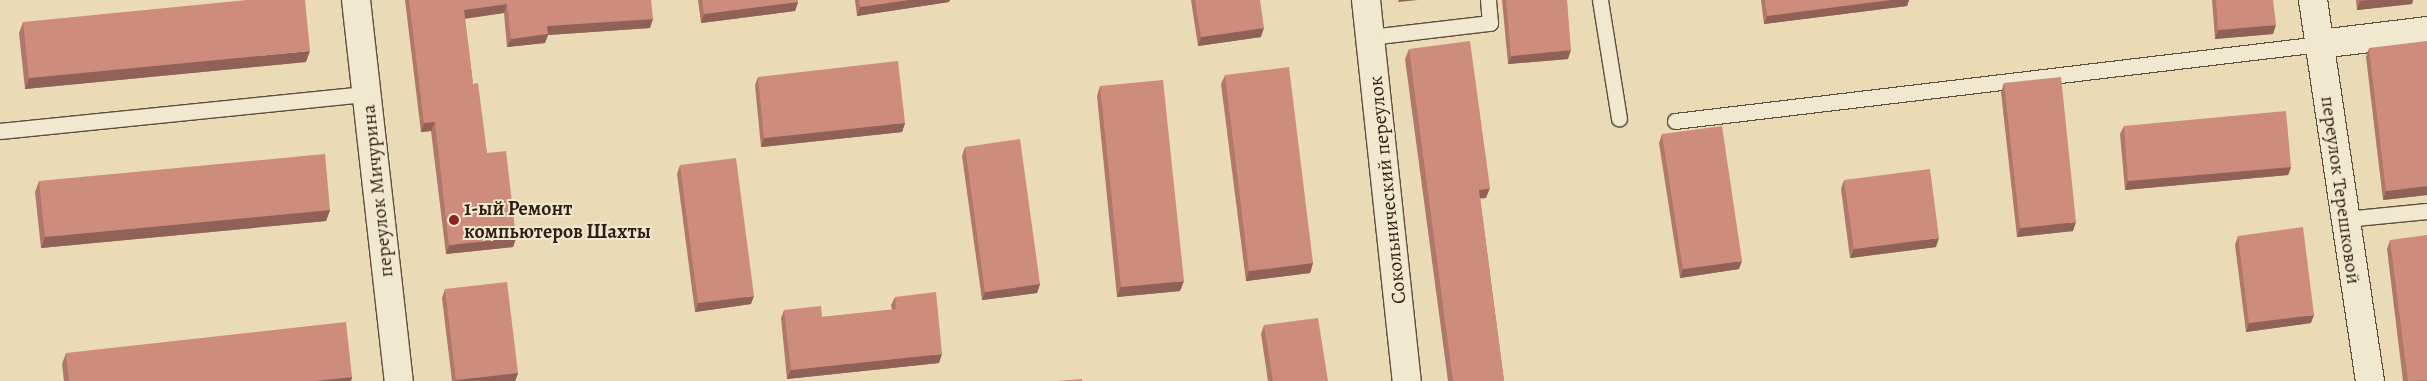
<!DOCTYPE html>
<meta charset="utf-8">
<style>
body{margin:0}
#map{position:relative;width:2427px;height:381px;overflow:hidden;background:#eadbb6;font-family:Alegreya,serif}
div>[style]{position:absolute}
[style*='--x']{left:calc(var(--x)*1px);top:calc(var(--y)*1px);width:calc(var(--w)*1px);rotate:calc(var(--a)*1deg)}
.roads{filter:drop-shadow(1px 0 #5e4d3c) drop-shadow(-1px 0 #5e4d3c) drop-shadow(0 1px #5e4d3c) drop-shadow(0 -1px #5e4d3c)}
.service>*{height:15px;margin:-7.5px;padding:0 7.5px;transform-origin:7.5px;border-radius:7.5px;background:#f1e8d0}
.minor>*{height:28px;margin:-14px;padding:0 14px;transform-origin:14px;border-radius:14px;background:#f1e8d0}
.secondary>*{height:28px;margin:-14px;padding:0 14px;transform-origin:14px;border-radius:14px;background:#f1e8d0}
.wall>*{inset:0;background:#b0786b}
.shaded-wall>*{inset:0;background:#906257}
.building>*{inset:0;background:#cd8c7c}
.dots>*{width:14px;height:14px;translate:-50% -50%;box-sizing:border-box;border:2px solid #f1e8d0;border-radius:50%}
span{translate:-50% -50%;white-space:nowrap;text-align:center;line-height:1.15;-webkit-text-stroke:4px #f1e8d0;paint-order:stroke}
.street-label{font-size:20px;color:#301e13}
.poi-label{font-size:20px;color:#301e13;font-weight:700}
.left{translate:0 -50%;text-align:left}
</style>
<div id="map">
<div class="roads">
<div class="service">
<i style="--x:1600;--y:0;--w:120;--a:80.9"></i>
<i style="--x:1370;--y:37;--w:121;--a:-6.7"></i>
<i style="--x:1490;--y:23;--w:23;--a:-95"></i>
<i style="--x:1675;--y:121;--w:650;--a:-6.81"></i>
<i style="--x:0;--y:131;--w:369;--a:-5.8"></i>
<i style="--x:2345;--y:219;--w:82;--a:-5.6"></i>
</div>
<div class="minor">
<i style="--x:1366;--y:0;--w:383;--a:83.9"></i>
<i style="--x:2313;--y:0;--w:385;--a:81.5"></i>
<i style="--x:2320;--y:44;--w:108;--a:-6.9"></i>
</div>
<div class="secondary">
<i style="--x:356;--y:0;--w:383;--a:83.6"></i>
</div>
</div>
<div class="wall">
<i style="clip-path:polygon(405px 0,651px 0,650px 28px,548px 35px,545px 43px,507px 47px,504px 13px,465px 19px,473px 84px,487px 153px,516px 238px,513px 247px,446px 254px,431px 131px,421px 132px)"></i>
<i style="clip-path:polygon(698px 0,798px 0,798px 2px,795px 11px,701px 23px)"></i>
<i style="clip-path:polygon(855px 0,950px 0,949px 2px,857px 16px)"></i>
<i style="clip-path:polygon(1191px 0,1260px 0,1261px 37px,1198px 46px)"></i>
<i style="clip-path:polygon(1502px 0,1567px 0,1568px 59px,1508px 64px)"></i>
<i style="clip-path:polygon(1761px 0,1909px 0,1907px 6px,1764px 24px)"></i>
<i style="clip-path:polygon(2212px 0,2273px 0,2273px 34px,2215px 39px)"></i>
<i style="clip-path:polygon(2356px 0,2413px 0,2412px 4px,2357px 10px)"></i>
<i style="clip-path:polygon(23px 22px,306px 62px,25px 89px,19px 33px)"></i>
<i style="clip-path:polygon(2369px 48px,2427px 195px,2383px 200px,2366px 57px)"></i>
<i style="clip-path:polygon(1409px 49px,1486px 198px,1480px 198px,1504px 381px,1448px 381px,1405px 59px)"></i>
<i style="clip-path:polygon(1225px 75px,1313px 263px,1310px 273px,1246px 281px,1221px 84px)"></i>
<i style="clip-path:polygon(758px 77px,905px 123px,902px 132px,761px 147px,755px 85px)"></i>
<i style="clip-path:polygon(2004px 83px,2073px 231px,2017px 237px,2001px 92px)"></i>
<i style="clip-path:polygon(1100px 86px,1180px 291px,1117px 297px,1097px 96px)"></i>
<i style="clip-path:polygon(2124px 126px,2291px 167px,2288px 175px,2125px 190px,2120px 134px)"></i>
<i style="clip-path:polygon(1662px 134px,1739px 269px,1680px 278px,1659px 143px)"></i>
<i style="clip-path:polygon(965px 147px,1040px 284px,1037px 293px,982px 300px,962px 156px)"></i>
<i style="clip-path:polygon(680px 165px,751px 304px,695px 312px,677px 174px)"></i>
<i style="clip-path:polygon(1844px 180px,1936px 247px,1850px 258px,1841px 189px)"></i>
<i style="clip-path:polygon(39px 181px,330px 210px,326px 221px,41px 248px,35px 192px)"></i>
<i style="clip-path:polygon(2238px 236px,2311px 323px,2246px 332px,2235px 245px)"></i>
<i style="clip-path:polygon(2390px 240px,2427px 381px,2403px 381px,2387px 249px)"></i>
<i style="clip-path:polygon(445px 289px,518px 373px,515px 381px,452px 381px,442px 298px)"></i>
<i style="clip-path:polygon(895px 297px,939px 363px,787px 379px,781px 318px,784px 310px,822px 317px,892px 310px,891px 305px)"></i>
<i style="clip-path:polygon(1264px 325px,1328px 381px,1268px 381px,1261px 334px)"></i>
<i style="clip-path:polygon(66px 353px,352px 377px,351px 381px,64px 381px,62px 364px)"></i>
</div>
<div class="shaded-wall">
<i style="clip-path:polygon(908px 0,950px 0,949px 2px,857px 16px,860px 7px)"></i>
<i style="clip-path:polygon(1399px 0,1418px 0,1398px 2px)"></i>
<i style="clip-path:polygon(1890px 0,1909px 0,1907px 6px,1764px 24px,1767px 16px)"></i>
<i style="clip-path:polygon(2371px 0,2413px 0,2412px 4px,2357px 10px,2360px 1px)"></i>
<i style="clip-path:polygon(798px 2px,795px 11px,701px 23px,704px 14px)"></i>
<i style="clip-path:polygon(507px 4px,504px 13px,460px 19px,464px 10px)"></i>
<i style="clip-path:polygon(653px 19px,650px 28px,548px 35px,545px 43px,507px 47px,511px 39px,547px 26px)"></i>
<i style="clip-path:polygon(2276px 25px,2273px 34px,2215px 39px,2218px 30px)"></i>
<i style="clip-path:polygon(1264px 28px,1261px 37px,1198px 46px,1201px 37px)"></i>
<i style="clip-path:polygon(1571px 50px,1568px 59px,1508px 64px,1511px 56px)"></i>
<i style="clip-path:polygon(310px 51px,306px 62px,25px 89px,29px 78px)"></i>
<i style="clip-path:polygon(435px 122px,431px 131px,421px 132px,424px 123px)"></i>
<i style="clip-path:polygon(905px 123px,902px 132px,761px 147px,764px 138px)"></i>
<i style="clip-path:polygon(2291px 167px,2288px 175px,2125px 190px,2128px 181px)"></i>
<i style="clip-path:polygon(2427px 186px,2427px 195px,2383px 200px,2386px 191px)"></i>
<i style="clip-path:polygon(1490px 188px,1486px 198px,1476px 199px,1479px 190px)"></i>
<i style="clip-path:polygon(330px 210px,326px 221px,41px 248px,45px 237px)"></i>
<i style="clip-path:polygon(2076px 222px,2073px 231px,2017px 237px,2020px 228px)"></i>
<i style="clip-path:polygon(516px 238px,513px 247px,446px 254px,449px 245px)"></i>
<i style="clip-path:polygon(1939px 238px,1936px 247px,1850px 258px,1854px 249px)"></i>
<i style="clip-path:polygon(1742px 261px,1739px 269px,1680px 278px,1683px 269px)"></i>
<i style="clip-path:polygon(1313px 263px,1310px 273px,1246px 281px,1249px 271px)"></i>
<i style="clip-path:polygon(1184px 281px,1180px 291px,1117px 297px,1121px 287px)"></i>
<i style="clip-path:polygon(1040px 284px,1037px 293px,982px 300px,985px 292px)"></i>
<i style="clip-path:polygon(754px 296px,751px 304px,695px 312px,698px 303px)"></i>
<i style="clip-path:polygon(2314px 315px,2311px 323px,2246px 332px,2249px 323px)"></i>
<i style="clip-path:polygon(942px 354px,939px 363px,787px 379px,791px 370px)"></i>
<i style="clip-path:polygon(518px 373px,515px 381px,456px 381px,456px 380px)"></i>
<i style="clip-path:polygon(352px 377px,351px 381px,314px 381px)"></i>
</div>
<div class="building">
<i style="clip-path:polygon(247px 0,305px 0,310px 51px,29px 78px,23px 22px)"></i>
<i style="clip-path:polygon(409px 0,651px 0,653px 19px,547px 26px,548px 34px,511px 39px,507px 4px,464px 10px,473px 84px,478px 83px,487px 153px,506px 151px,516px 238px,449px 245px,435px 122px,424px 123px)"></i>
<i style="clip-path:polygon(702px 0,798px 0,798px 2px,704px 14px)"></i>
<i style="clip-path:polygon(859px 0,908px 0,860px 7px)"></i>
<i style="clip-path:polygon(1195px 0,1260px 0,1264px 28px,1201px 37px)"></i>
<i style="clip-path:polygon(1506px 0,1567px 0,1571px 50px,1511px 56px)"></i>
<i style="clip-path:polygon(1765px 0,1890px 0,1767px 16px)"></i>
<i style="clip-path:polygon(2216px 0,2273px 0,2276px 25px,2218px 30px)"></i>
<i style="clip-path:polygon(1470px 41px,1490px 188px,1479px 190px,1504px 381px,1453px 381px,1409px 49px)"></i>
<i style="clip-path:polygon(2427px 41px,2427px 186px,2386px 191px,2369px 48px)"></i>
<i style="clip-path:polygon(898px 61px,905px 123px,764px 138px,758px 77px)"></i>
<i style="clip-path:polygon(1289px 67px,1313px 263px,1249px 271px,1225px 75px)"></i>
<i style="clip-path:polygon(2061px 77px,2076px 222px,2020px 228px,2004px 83px)"></i>
<i style="clip-path:polygon(1163px 80px,1184px 281px,1121px 287px,1100px 86px)"></i>
<i style="clip-path:polygon(2286px 111px,2291px 167px,2128px 181px,2124px 126px)"></i>
<i style="clip-path:polygon(1722px 126px,1742px 261px,1683px 269px,1662px 134px)"></i>
<i style="clip-path:polygon(1020px 139px,1040px 284px,985px 292px,965px 147px)"></i>
<i style="clip-path:polygon(325px 154px,330px 210px,45px 237px,39px 181px)"></i>
<i style="clip-path:polygon(736px 158px,754px 296px,698px 303px,680px 165px)"></i>
<i style="clip-path:polygon(1930px 169px,1939px 238px,1854px 249px,1844px 180px)"></i>
<i style="clip-path:polygon(2303px 227px,2314px 315px,2249px 323px,2238px 236px)"></i>
<i style="clip-path:polygon(2427px 235px,2427px 380px,2408px 381px,2390px 240px)"></i>
<i style="clip-path:polygon(507px 282px,518px 373px,456px 380px,445px 289px)"></i>
<i style="clip-path:polygon(936px 292px,942px 354px,791px 370px,784px 310px,821px 306px,822px 317px,896px 309px,895px 297px)"></i>
<i style="clip-path:polygon(1318px 318px,1328px 381px,1273px 381px,1264px 325px)"></i>
<i style="clip-path:polygon(346px 322px,352px 377px,314px 381px,69px 381px,66px 353px)"></i>
<i style="clip-path:polygon(1082px 379px,1082px 381px,1057px 381px)"></i>
</div>
<div class="dots">
<i style="left:454px;top:220px;background:#8f2418"></i>
</div>
<div class="street-label">
<span style="left:1387px;top:190px;rotate:-96deg">Сокольнический переулок</span>
<span style="left:2341px;top:190px;rotate:82deg">переулок Терешковой</span>
<span style="left:377px;top:191px;rotate:-96deg">переулок Мичурина</span>
</div>
<div class="poi-label">
<span class="left" style="left:464px;top:220px">1-ый Ремонт<br>компьютеров Шахты</span>
</div>
</div>
